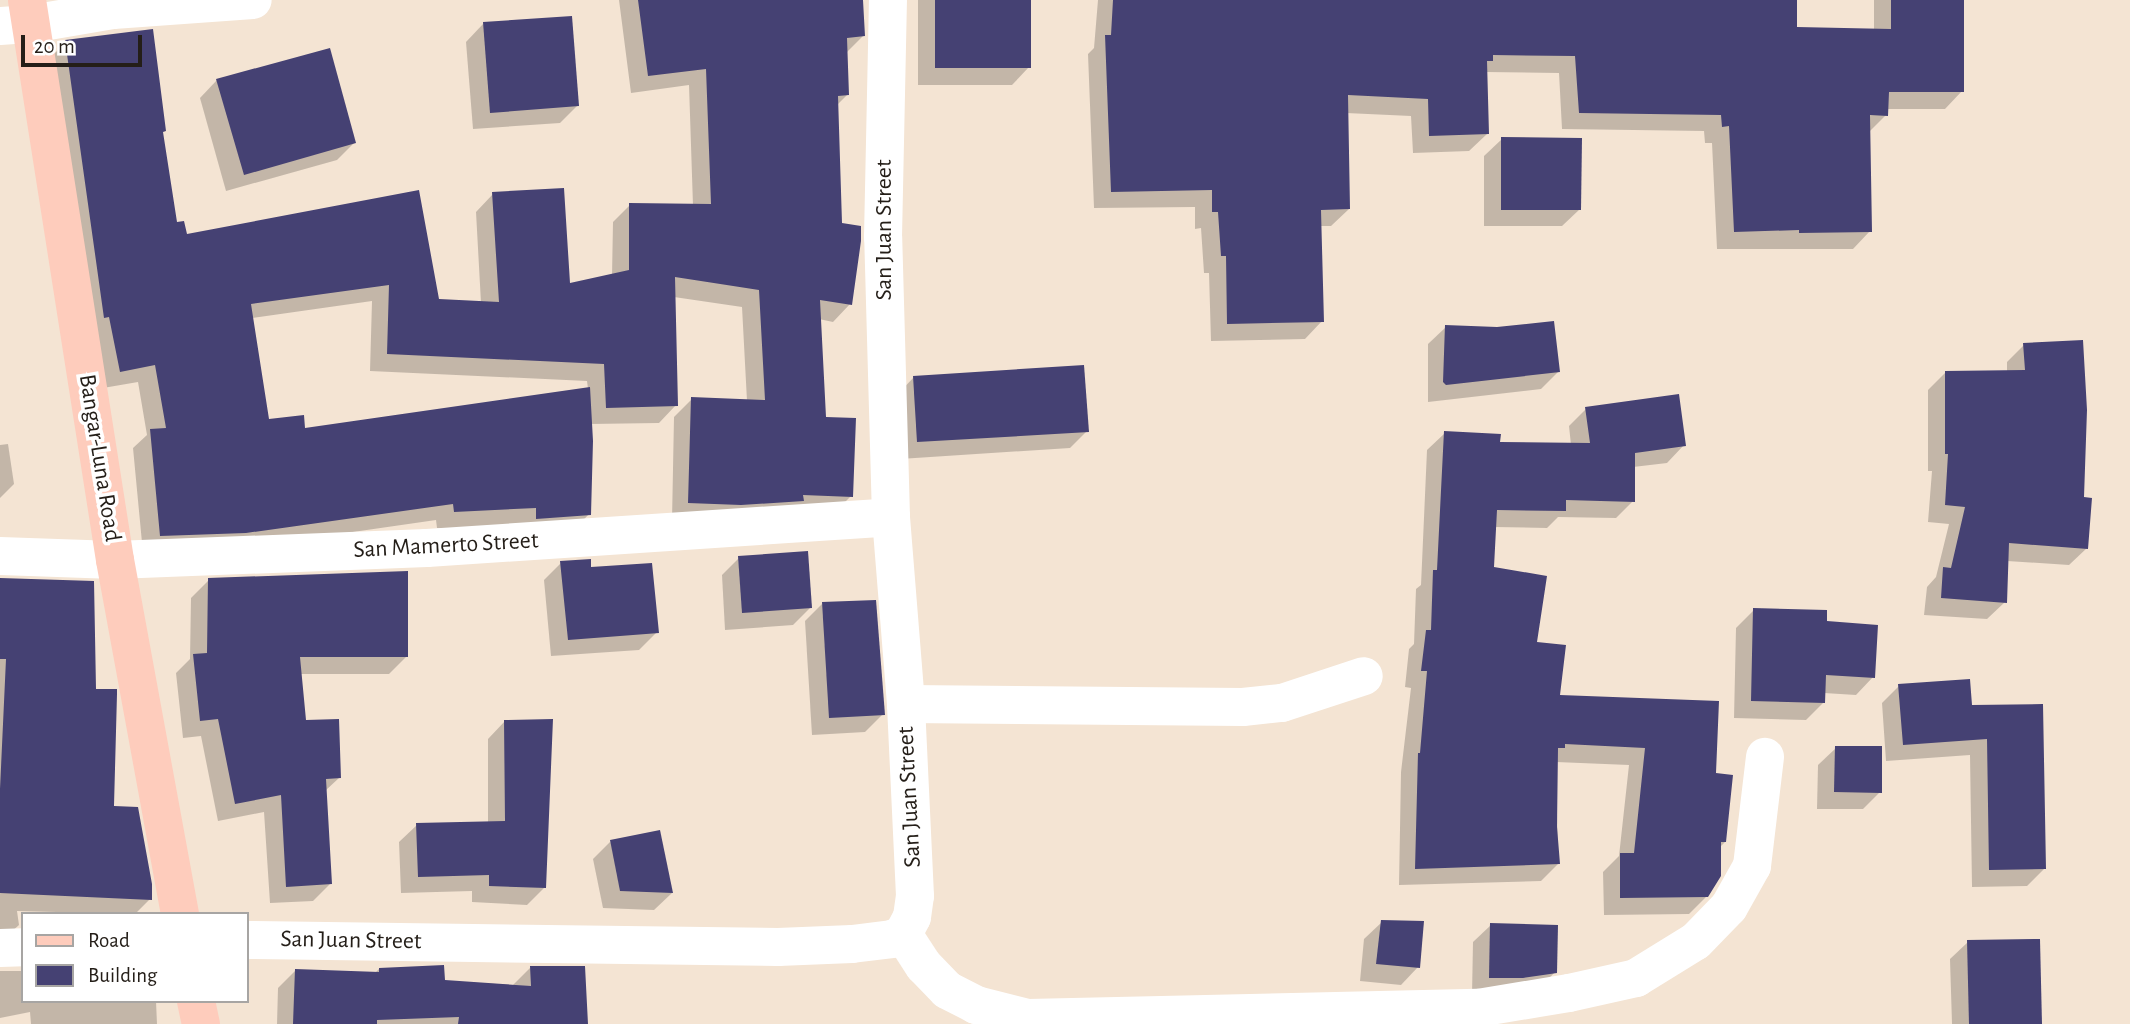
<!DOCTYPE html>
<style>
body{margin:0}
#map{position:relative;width:2130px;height:1024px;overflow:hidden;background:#f4e4d3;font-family:"Alegreya Sans",sans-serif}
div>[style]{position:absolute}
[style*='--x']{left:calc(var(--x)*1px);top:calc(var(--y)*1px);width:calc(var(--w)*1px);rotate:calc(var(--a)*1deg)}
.shadow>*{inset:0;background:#0003}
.building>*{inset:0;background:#454173}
.minor>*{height:38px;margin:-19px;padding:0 19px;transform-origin:19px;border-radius:19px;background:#fff}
.major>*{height:38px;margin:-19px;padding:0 19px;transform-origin:19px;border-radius:19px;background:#feccbc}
span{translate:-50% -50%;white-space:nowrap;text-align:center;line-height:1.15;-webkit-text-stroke:7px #fff;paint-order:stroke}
.street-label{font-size:24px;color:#241e18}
.legend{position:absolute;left:21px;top:912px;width:228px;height:91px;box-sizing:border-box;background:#fff;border:2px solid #a7a5a3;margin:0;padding:9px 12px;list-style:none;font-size:21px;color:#241e18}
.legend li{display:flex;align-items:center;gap:14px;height:35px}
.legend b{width:35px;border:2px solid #a7a5a3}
.scale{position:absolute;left:21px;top:35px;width:121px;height:32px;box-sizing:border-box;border:4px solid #241e18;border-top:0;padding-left:9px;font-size:21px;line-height:24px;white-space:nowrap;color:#241e18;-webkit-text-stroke:5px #fff;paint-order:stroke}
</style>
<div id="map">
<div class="shadow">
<i style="clip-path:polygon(evenodd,619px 0,860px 0,864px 35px,846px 53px,847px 95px,837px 105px,840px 224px,850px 304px,833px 322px,819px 319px,825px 419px,851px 496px,834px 513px,672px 520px,674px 417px,692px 399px,747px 401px,742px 307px,674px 297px,676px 405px,659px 423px,590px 424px,589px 514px,572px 532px,437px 528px,436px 520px,228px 550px,143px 553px,133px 448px,147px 435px,138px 382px,103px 388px,49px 59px,66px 42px,161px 133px,175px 224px,186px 236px,418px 193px,438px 300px,481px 303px,476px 212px,493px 194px,569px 285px,612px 276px,613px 222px,630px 205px,693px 206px,689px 85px,631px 93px,619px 0,372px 301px,370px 371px,587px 381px,588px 389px,303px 430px,267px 420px,252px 318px,372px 301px)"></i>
<i style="clip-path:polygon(918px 0,1030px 0,1029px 67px,1012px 85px,918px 85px)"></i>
<i style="clip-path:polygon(1098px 0,1795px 0,1795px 28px,1874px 30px,1874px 0,1962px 0,1962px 91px,1945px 109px,1886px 109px,1886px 115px,1868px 133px,1870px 231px,1853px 249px,1717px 249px,1712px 143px,1705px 143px,1704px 131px,1562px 129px,1559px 73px,1485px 72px,1487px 134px,1469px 151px,1413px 153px,1411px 116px,1346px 113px,1349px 209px,1331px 226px,1320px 226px,1322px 321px,1305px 339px,1211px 341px,1209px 273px,1204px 273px,1201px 228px,1195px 229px,1195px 207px,1094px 208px,1088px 54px,1094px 48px)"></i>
<i style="clip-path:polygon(483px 24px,578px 105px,560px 123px,473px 129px,466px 42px)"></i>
<i style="clip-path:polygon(217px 80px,354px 143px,337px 160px,226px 191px,200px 98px)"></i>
<i style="clip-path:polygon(1502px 139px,1580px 209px,1562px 226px,1484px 226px,1484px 156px)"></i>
<i style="clip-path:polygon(1446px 327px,1558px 372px,1541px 389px,1428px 402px,1428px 344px)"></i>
<i style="clip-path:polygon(2024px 345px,2082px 499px,2087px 548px,2069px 565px,2007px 561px,2005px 602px,1987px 619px,1924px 615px,1927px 587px,1936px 577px,1949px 524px,1928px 522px,1932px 471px,1928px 471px,1928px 390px,1945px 373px,2007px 372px,2007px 362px)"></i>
<i style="clip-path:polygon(914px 377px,1087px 431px,1070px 448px,900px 459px,897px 395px)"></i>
<i style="clip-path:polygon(1586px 409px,1684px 445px,1667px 463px,1633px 467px,1633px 501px,1616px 518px,1558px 517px,1547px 528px,1494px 527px,1492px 569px,1535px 643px,1558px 696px,1714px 775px,1725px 842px,1720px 847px,1710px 893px,1689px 914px,1604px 915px,1603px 872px,1619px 856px,1629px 765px,1556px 762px,1558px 864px,1541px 881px,1399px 885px,1401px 772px,1411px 688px,1405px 687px,1409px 649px,1414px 644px,1416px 589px,1421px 585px,1427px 450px,1445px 433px,1498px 443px,1571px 445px,1569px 426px)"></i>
<i style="clip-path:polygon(8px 444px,14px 484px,0 498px,0 445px)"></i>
<i style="clip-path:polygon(739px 558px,810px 608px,793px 625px,725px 630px,722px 575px)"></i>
<i style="clip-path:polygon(561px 563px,589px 569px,657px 632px,639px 650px,551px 656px,544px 580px)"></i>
<i style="clip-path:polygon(0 579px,94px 690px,112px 807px,150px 899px,135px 914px,17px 911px,19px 925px,0 942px)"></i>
<i style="clip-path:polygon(209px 580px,406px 657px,389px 674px,300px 674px,305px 722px,339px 778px,325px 791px,331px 883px,313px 901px,270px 903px,264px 812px,218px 821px,201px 736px,183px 738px,176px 673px,190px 659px,191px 598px)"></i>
<i style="clip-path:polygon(822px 604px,883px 714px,865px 732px,812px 735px,805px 621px)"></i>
<i style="clip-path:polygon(1754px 610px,1825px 622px,1873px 677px,1856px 695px,1824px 693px,1824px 702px,1806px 720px,1734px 718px,1736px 628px)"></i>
<i style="clip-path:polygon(1899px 686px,1971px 707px,2041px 706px,2044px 869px,2027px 886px,1972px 887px,1970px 755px,1886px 761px,1882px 703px)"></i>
<i style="clip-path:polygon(505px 721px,545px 887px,527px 905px,472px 902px,472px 891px,401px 893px,399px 842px,417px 825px,488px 823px,488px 739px)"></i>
<i style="clip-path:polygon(1836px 748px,1880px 792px,1863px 809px,1817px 809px,1818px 765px)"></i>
<i style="clip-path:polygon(610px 842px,672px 893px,654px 910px,603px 908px,593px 859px)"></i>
<i style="clip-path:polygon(1382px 922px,1418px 967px,1401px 985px,1360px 981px,1364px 939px)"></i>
<i style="clip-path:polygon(1491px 925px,1555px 972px,1538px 990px,1472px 995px,1473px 942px)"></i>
<i style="clip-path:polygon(1968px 942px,2040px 1024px,1952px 1024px,1950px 959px)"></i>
<i style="clip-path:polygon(531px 967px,587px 1024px,277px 1024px,278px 988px,295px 971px,375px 973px,379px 969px,444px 981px,513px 985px)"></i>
<i style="clip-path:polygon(0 971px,23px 971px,23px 1001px,156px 1001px,157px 1024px,31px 1024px,30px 1012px,0 1018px)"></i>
</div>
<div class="building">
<i style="clip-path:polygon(638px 0,863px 0,865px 36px,847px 38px,849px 95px,838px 96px,842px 223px,861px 226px,861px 241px,852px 305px,820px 300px,826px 417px,856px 418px,853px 497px,803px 495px,804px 501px,741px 505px,688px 503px,691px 397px,765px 400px,759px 290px,675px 277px,678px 406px,606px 408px,604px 364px,387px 354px,389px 285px,251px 304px,269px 419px,304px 415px,305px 428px,590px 387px,593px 441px,591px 515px,536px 519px,536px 508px,454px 512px,453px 504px,246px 533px,160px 536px,150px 429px,166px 428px,155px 365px,120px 372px,109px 317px,104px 318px,65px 40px,153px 29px,166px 131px,163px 132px,177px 222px,184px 221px,187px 234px,419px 190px,439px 299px,499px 302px,492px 192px,564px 188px,570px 283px,629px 270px,629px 203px,711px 204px,706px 69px,648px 76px)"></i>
<i style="clip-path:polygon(935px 0,1031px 0,1031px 68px,935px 68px)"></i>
<i style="clip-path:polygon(1113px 0,1797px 0,1797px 27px,1891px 29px,1891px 0,1964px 0,1964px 92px,1889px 92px,1888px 116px,1870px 115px,1872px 232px,1799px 233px,1799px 230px,1734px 232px,1729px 126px,1722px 127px,1721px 115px,1579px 113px,1575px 56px,1493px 55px,1493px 61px,1487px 61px,1489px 134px,1429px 136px,1428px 99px,1348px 95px,1350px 209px,1321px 210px,1324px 322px,1227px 324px,1226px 256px,1221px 256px,1218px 212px,1212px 212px,1212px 190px,1111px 192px,1105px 35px,1111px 35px)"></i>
<i style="clip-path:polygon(572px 16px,579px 106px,490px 113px,483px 22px)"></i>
<i style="clip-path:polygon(330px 48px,356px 143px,244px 175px,216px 79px)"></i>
<i style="clip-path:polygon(1501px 137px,1582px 138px,1581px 210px,1501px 210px)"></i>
<i style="clip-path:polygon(1554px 321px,1560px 372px,1446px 385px,1443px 382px,1445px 325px,1497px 327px)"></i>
<i style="clip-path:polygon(2083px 340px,2087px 410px,2084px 497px,2092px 498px,2088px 549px,2009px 543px,2007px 603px,1941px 598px,1943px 567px,1951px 568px,1965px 507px,1945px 505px,1948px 454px,1945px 454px,1945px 371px,2025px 370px,2023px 343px)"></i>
<i style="clip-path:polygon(1084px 365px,1089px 432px,917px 442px,913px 376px)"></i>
<i style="clip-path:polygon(1679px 394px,1686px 446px,1635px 453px,1635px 502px,1566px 500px,1566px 511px,1497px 510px,1494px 567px,1547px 576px,1537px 642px,1566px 645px,1560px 695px,1719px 701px,1716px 773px,1733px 775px,1726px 842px,1721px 842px,1721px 876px,1708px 897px,1620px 898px,1620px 853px,1634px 853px,1645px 748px,1565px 744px,1565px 748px,1558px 748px,1557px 827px,1560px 864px,1415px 869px,1418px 753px,1420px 753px,1427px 671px,1421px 671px,1426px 630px,1431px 630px,1433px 570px,1437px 570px,1444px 431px,1501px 434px,1500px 442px,1590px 443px,1585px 407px)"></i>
<i style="clip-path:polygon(808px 551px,812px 608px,742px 613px,738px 556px)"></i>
<i style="clip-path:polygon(591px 559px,591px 567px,652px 563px,659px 633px,568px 640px,560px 561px)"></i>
<i style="clip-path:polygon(408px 571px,408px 657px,300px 657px,306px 720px,339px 719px,341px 778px,326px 779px,332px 884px,286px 887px,281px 795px,235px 804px,218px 719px,200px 721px,193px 654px,207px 653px,208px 578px)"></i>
<i style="clip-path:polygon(0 578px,94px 581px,96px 689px,117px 689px,117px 694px,114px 806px,138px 807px,152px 884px,152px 900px,0 893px,0 789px,6px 659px,0 659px)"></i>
<i style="clip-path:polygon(876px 600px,885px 715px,829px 718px,822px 602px)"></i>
<i style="clip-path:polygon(1753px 608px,1827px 610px,1827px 621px,1878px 625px,1875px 678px,1826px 675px,1825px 703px,1751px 701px)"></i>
<i style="clip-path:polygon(1970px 679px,1972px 705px,2043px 704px,2046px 869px,1989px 870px,1987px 739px,1903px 745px,1898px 684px)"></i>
<i style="clip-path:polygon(553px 719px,546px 888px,489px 886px,489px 875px,418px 877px,416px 823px,505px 821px,504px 720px)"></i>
<i style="clip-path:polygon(1835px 746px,1882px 746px,1882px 793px,1834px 792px)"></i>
<i style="clip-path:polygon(660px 830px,673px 893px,620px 891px,610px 840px)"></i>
<i style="clip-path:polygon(1381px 920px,1424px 921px,1420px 968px,1376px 964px)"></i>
<i style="clip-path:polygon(1490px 923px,1558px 925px,1557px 973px,1523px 978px,1489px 978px)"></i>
<i style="clip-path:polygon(2040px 939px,2042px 1024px,1969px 1024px,1967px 940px)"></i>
<i style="clip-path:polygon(444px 965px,445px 980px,531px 986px,530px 966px,585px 966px,588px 1024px,458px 1024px,459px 1017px,377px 1020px,377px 1024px,293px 1024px,295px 969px,379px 972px,379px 968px)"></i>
</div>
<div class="minor">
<i style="--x:0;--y:26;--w:31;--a:-4"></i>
<i style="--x:31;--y:24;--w:83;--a:-9.7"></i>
<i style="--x:113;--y:10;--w:140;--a:-4.1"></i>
<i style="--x:0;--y:556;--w:115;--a:2"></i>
<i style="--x:115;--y:560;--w:312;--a:-2.2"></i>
<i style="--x:427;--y:548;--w:465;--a:-3.8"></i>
<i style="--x:906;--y:704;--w:337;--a:0.5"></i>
<i style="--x:1243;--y:707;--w:39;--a:-6"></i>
<i style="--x:1282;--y:703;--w:86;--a:-18.2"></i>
<i style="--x:903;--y:934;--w:38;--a:57"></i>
<i style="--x:924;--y:966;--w:33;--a:46"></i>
<i style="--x:947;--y:990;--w:33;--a:27"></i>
<i style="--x:976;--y:1005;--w:54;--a:14"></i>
<i style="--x:1028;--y:1018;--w:450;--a:-1.3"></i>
<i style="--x:1478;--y:1008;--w:92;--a:-9.4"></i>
<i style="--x:1569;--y:993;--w:69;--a:-12.6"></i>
<i style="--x:1636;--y:978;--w:70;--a:-31.7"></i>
<i style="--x:1696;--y:941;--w:47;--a:-45.9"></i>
<i style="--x:1729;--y:907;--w:47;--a:-60.7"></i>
<i style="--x:1752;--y:866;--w:110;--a:-83.2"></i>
<i style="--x:247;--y:940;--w:531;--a:0.76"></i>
<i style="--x:778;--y:947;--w:74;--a:-2.3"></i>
<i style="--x:852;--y:944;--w:40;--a:-7.1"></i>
<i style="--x:892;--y:939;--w:12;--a:-24"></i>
<i style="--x:903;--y:934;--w:19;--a:-62"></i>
<i style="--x:912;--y:917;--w:21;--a:-82"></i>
<i style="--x:915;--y:896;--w:192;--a:-92.7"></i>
<i style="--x:906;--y:704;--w:188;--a:-94.6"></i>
<i style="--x:891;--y:517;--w:280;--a:-91.6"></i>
<i style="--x:883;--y:237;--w:237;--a:-88.8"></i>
<i style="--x:0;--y:948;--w:23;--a:-2"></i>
</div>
<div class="major">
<i style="--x:27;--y:0;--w:567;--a:81.07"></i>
<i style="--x:115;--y:560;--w:360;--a:79.6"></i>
<i style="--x:196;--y:1001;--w:24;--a:78"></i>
</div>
<div class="street-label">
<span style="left:885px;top:230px;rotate:-90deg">San Juan Street</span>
<span style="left:99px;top:458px;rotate:81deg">Bangar-Luna Road</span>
<span style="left:446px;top:546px;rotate:-3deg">San Mamerto Street</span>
<span style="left:910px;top:797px;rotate:-93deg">San Juan Street</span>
<span style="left:351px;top:941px;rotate:1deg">San Juan Street</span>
</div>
<ul class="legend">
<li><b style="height:9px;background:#feccbc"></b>Road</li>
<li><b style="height:19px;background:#454173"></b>Building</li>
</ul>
<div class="scale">20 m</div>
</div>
